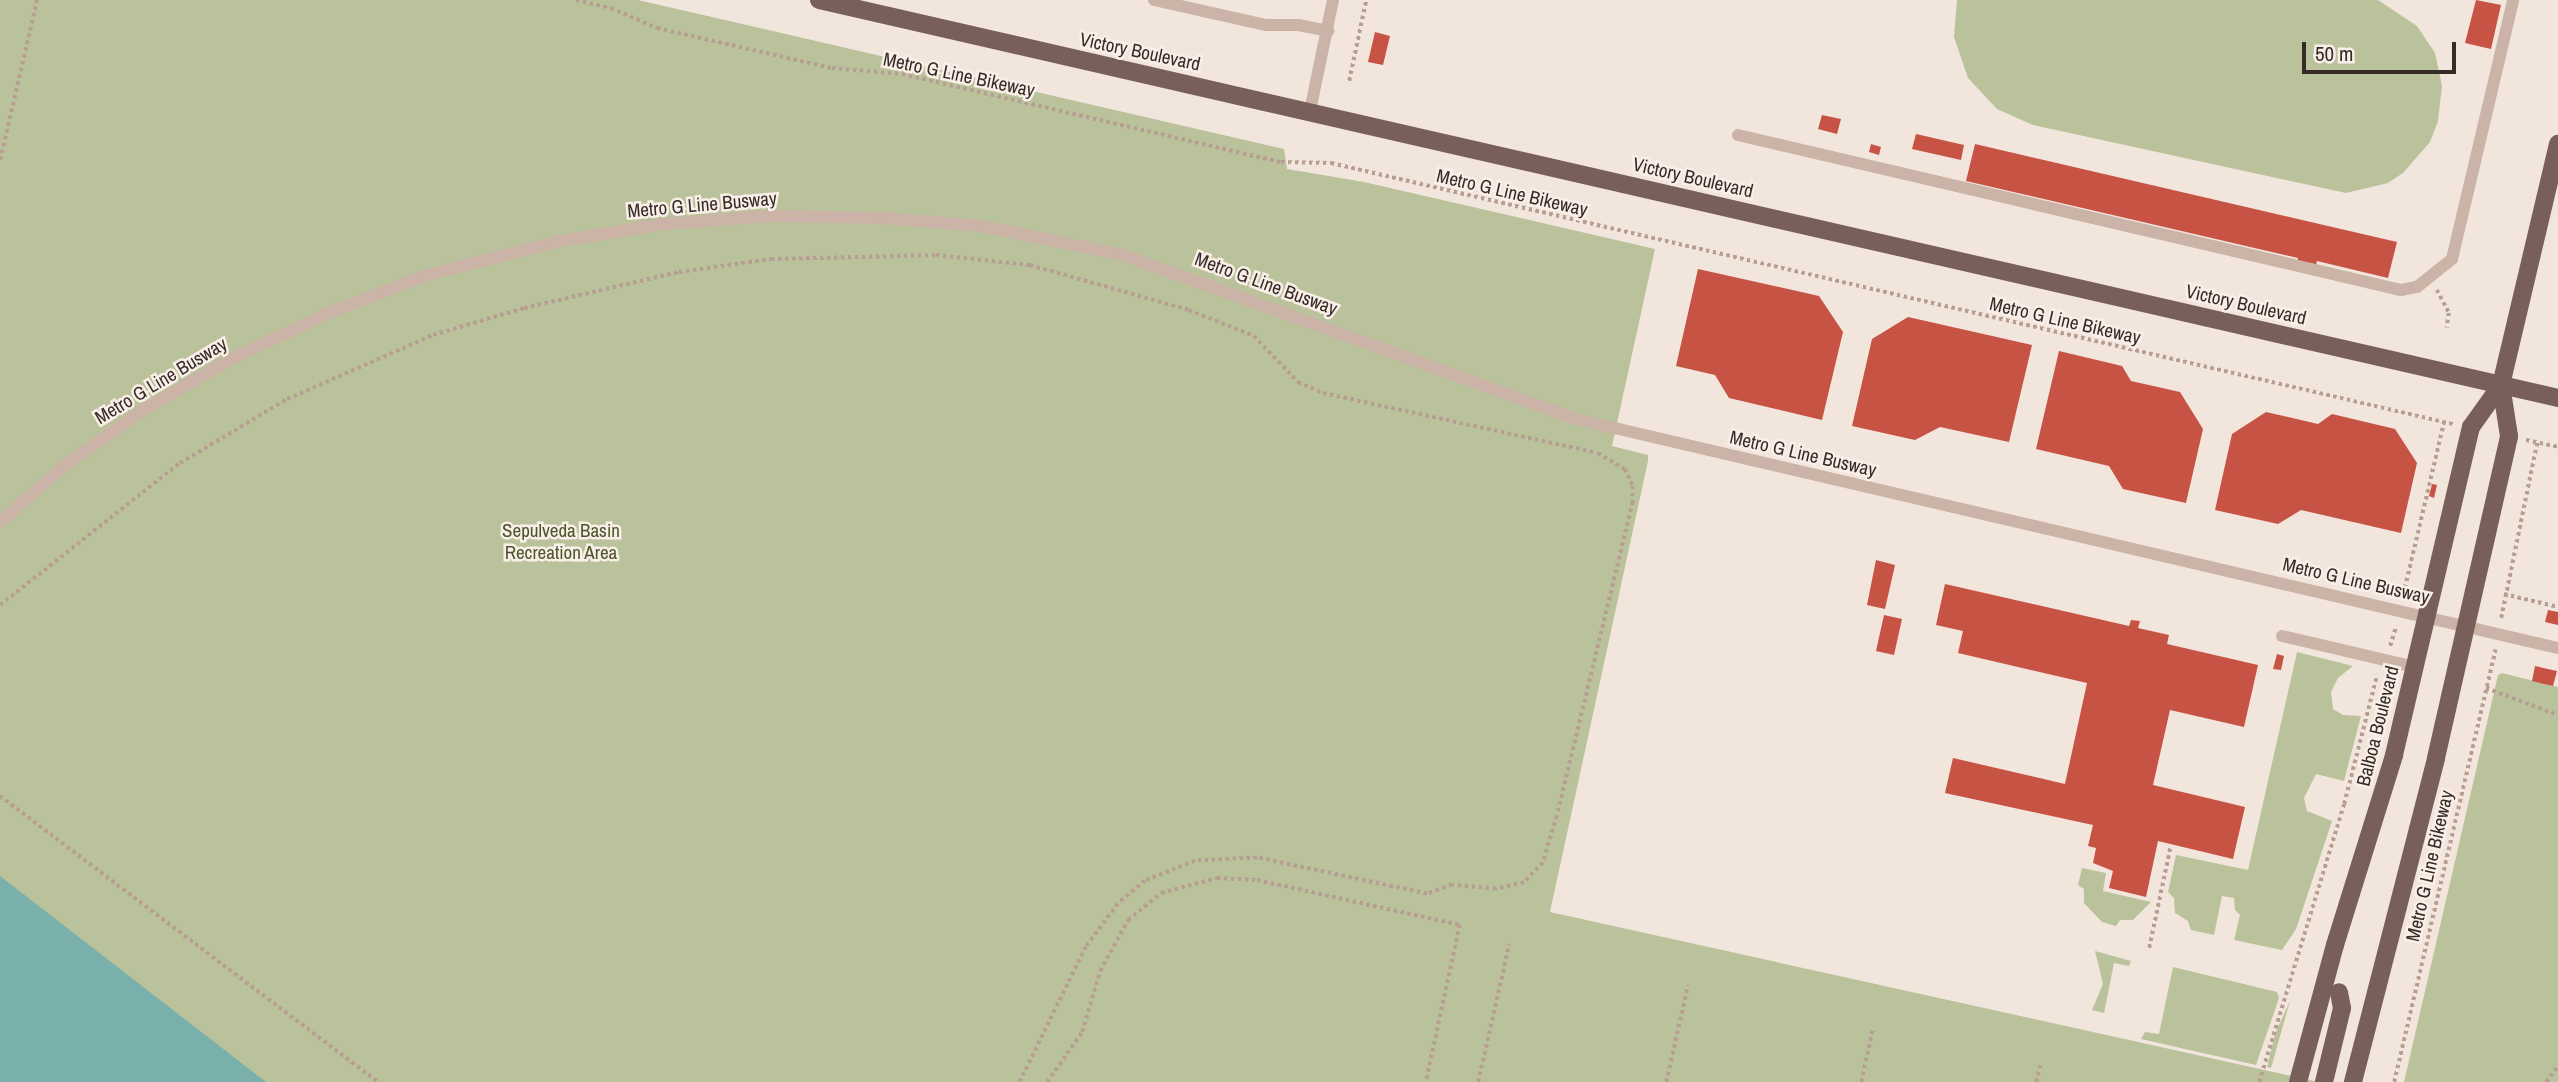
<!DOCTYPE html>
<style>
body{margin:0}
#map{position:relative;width:2558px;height:1082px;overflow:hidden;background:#f2e5dc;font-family:"Archivo Narrow",sans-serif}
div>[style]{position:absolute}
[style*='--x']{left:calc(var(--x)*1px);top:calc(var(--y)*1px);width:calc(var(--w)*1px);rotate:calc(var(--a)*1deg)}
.green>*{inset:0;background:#bac29b}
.water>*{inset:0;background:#7ab0ab}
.building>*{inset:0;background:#c75345}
.path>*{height:3.5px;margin-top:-1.75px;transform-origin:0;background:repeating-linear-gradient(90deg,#b79d92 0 3.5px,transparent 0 7px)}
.service>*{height:12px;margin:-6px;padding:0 6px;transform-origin:6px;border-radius:6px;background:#cbb3a7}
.primary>*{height:18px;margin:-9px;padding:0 9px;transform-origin:9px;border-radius:9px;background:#795f59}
span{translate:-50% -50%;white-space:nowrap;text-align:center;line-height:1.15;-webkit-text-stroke:5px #faefe8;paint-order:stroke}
.street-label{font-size:19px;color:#372b28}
.park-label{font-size:19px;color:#4c562b}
.scale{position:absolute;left:2302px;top:42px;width:154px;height:32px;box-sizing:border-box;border:4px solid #372b28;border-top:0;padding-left:9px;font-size:21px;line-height:24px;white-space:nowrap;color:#372b28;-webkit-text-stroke:5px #faefe8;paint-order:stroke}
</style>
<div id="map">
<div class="green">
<i style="clip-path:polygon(0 0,638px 0,1284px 149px,1287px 169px,1364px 182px,1655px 249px,1612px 446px,1648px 455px,1648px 461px,1550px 912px,2319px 1082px,0 1082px)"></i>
<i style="clip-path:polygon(1957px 0,2378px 0,2417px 26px,2435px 53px,2442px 86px,2438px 121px,2430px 142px,2403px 173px,2388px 183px,2346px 193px,2033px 125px,1997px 109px,1968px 78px,1954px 37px)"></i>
<i style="clip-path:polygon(2297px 652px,2353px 666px,2338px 678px,2331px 692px,2333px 709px,2343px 715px,2361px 716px,2344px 781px,2316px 774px,2304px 798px,2307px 811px,2332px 821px,2296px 929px,2282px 950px,2234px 940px,2240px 915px,2235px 910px,2234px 898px,2222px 896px,2214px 935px,2191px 930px,2188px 921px,2175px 913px,2174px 898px,2168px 892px,2176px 855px,2248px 870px)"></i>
<i style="clip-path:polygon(2502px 673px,2558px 687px,2558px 1082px,2404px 1082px,2498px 675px)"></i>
<i style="clip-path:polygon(2082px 868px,2106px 873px,2103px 891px,2151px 902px,2133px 920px,2120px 920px,2116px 926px,2102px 922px,2084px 903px,2084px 889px,2078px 885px)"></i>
<i style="clip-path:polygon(2095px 951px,2131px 961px,2129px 966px,2114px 963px,2104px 1013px,2092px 1010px,2103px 984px)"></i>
<i style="clip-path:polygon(2173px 967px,2277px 992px,2279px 998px,2256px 1065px,2141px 1039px,2145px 1032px,2159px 1034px)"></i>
<i style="clip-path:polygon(2290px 1001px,2271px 1068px,2267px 1067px,2275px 1034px)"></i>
</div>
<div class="water">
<i style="clip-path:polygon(0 876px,266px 1082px,0 1082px)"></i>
</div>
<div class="building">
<i style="clip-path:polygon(2476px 0,2501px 5px,2491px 49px,2465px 43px)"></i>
<i style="clip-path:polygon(1375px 32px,1390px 36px,1383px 65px,1368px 62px)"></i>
<i style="clip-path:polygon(1822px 115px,1841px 119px,1837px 134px,1818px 129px)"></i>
<i style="clip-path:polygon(1916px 134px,1964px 145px,1961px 160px,1912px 149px)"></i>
<i style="clip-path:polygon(1871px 144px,1881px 147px,1879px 155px,1869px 152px)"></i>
<i style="clip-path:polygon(1975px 144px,2397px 242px,2388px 278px,2317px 261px,2315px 269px,2297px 265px,2298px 258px,1966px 181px)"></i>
<i style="clip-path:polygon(1698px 269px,1819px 296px,1843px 332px,1822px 420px,1729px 398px,1715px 375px,1676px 366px)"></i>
<i style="clip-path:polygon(1908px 317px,2032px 345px,2009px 442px,1940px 427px,1915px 440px,1852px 426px,1872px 339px)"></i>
<i style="clip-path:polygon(2059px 351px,2122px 366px,2131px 381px,2180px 392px,2203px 429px,2186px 503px,2123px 489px,2109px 466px,2036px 449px)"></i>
<i style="clip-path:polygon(2266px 412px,2318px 424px,2332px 414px,2395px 429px,2417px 463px,2401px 533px,2301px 510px,2278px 524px,2215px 510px,2232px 434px)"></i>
<i style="clip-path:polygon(2432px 484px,2437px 485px,2434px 498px,2429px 496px)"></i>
<i style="clip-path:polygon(1876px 560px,1895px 565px,1885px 609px,1867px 605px)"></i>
<i style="clip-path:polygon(1945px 584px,2129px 626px,2131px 620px,2140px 621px,2138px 628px,2169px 635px,2167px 644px,2258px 665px,2244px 727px,2170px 710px,2153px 785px,2245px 807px,2233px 859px,2158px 841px,2146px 897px,2109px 888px,2113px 871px,2093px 863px,2096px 848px,2088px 846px,2093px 825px,1945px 793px,1953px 758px,2065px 784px,2087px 683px,1958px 653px,1963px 631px,1936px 625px)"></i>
<i style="clip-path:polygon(2548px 610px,2558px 612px,2558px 625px,2545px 622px)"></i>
<i style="clip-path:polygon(1884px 615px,1902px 619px,1894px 655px,1876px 651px)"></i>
<i style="clip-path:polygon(2277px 654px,2284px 656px,2281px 670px,2273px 669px)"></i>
<i style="clip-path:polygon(2535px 666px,2557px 671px,2553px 686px,2532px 681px)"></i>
</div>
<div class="path">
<i style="--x:576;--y:0;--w:36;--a:13"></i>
<i style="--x:611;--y:8;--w:50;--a:23.5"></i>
<i style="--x:657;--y:28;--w:180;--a:12.9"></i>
<i style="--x:832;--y:68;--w:70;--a:4.9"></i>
<i style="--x:902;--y:74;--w:389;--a:13.1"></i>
<i style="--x:1281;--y:162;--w:50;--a:1.1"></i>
<i style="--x:1331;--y:163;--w:1152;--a:13.1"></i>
<i style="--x:1349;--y:81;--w:83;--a:-78.1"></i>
<i style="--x:0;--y:160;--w:164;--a:-77"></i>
<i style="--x:2437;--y:290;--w:26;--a:62"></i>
<i style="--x:2449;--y:313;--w:15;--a:98"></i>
<i style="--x:2526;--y:440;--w:33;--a:12"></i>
<i style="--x:2504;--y:594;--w:56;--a:13.5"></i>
<i style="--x:2403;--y:595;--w:178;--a:-76.7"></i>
<i style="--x:0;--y:605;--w:229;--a:-38.3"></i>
<i style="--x:180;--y:463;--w:125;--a:-30.9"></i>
<i style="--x:287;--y:399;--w:159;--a:-23.7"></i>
<i style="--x:433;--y:335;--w:95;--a:-16.5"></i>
<i style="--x:524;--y:308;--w:159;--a:-13.1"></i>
<i style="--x:679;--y:272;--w:93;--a:-8"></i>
<i style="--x:771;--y:259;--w:165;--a:-1.4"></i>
<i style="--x:936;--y:255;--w:95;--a:6.1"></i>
<i style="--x:1030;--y:265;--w:165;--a:15.8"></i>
<i style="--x:1189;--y:310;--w:70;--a:21.8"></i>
<i style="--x:1254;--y:336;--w:64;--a:46.3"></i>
<i style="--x:1298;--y:382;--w:27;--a:24"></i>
<i style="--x:1323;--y:393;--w:281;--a:12.3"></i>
<i style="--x:1598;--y:453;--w:31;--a:31"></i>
<i style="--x:1625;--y:469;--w:19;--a:65"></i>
<i style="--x:1633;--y:486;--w:16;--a:90"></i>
<i style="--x:1633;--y:502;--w:323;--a:103.6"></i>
<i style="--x:1557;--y:816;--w:49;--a:106.6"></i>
<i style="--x:1543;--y:863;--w:28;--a:134"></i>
<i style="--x:1524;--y:883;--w:29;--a:168"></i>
<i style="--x:1496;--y:889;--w:44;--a:-174.8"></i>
<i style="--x:1452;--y:885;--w:27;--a:160"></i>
<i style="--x:1427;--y:894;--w:174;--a:-168"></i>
<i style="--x:1257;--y:858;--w:62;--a:177.2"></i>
<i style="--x:1195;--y:861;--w:54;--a:158.2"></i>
<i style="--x:1145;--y:881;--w:35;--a:140"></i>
<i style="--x:1118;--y:904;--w:54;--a:126.7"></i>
<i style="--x:1086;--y:947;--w:150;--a:116.1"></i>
<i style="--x:2501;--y:618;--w:180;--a:-78.4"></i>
<i style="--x:2390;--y:646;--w:21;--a:-73"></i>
<i style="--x:2486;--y:688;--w:77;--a:20.6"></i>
<i style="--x:0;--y:796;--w:474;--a:37.1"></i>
<i style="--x:2149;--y:948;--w:102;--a:-78.1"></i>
<i style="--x:1047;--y:1082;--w:61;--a:-55"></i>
<i style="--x:1082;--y:1032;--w:64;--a:-73.6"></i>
<i style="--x:1100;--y:971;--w:58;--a:-61.2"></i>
<i style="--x:1128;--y:920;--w:43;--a:-39.3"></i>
<i style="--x:1161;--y:893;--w:58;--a:-15"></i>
<i style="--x:1217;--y:878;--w:40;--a:2.9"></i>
<i style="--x:1257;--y:880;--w:208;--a:12.5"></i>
<i style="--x:1460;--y:925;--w:161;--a:102.2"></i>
<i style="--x:1478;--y:1082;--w:141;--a:-77.3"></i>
<i style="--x:1666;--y:1082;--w:99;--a:-77.2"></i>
<i style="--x:1861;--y:1082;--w:56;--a:-77.7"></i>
<i style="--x:2036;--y:1082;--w:17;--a:-77"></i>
<i style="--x:2259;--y:1082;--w:291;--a:-73"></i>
<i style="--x:2344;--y:804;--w:133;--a:-75.7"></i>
<i style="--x:2394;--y:1082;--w:444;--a:-76.8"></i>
<i style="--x:2546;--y:1082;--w:20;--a:-53"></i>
</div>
<div class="service">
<i style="--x:1154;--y:0;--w:115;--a:12.6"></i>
<i style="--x:1266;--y:25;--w:32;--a:0"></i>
<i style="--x:1298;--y:25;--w:31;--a:11"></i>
<i style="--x:1310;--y:111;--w:113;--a:-78.3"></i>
<i style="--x:1738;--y:135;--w:681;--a:13.16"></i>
<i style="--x:2401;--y:290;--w:16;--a:-11"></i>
<i style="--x:2417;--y:287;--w:45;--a:-38.7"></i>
<i style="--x:2452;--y:259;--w:266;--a:-76.7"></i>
<i style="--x:0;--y:522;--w:84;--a:-41.1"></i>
<i style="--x:63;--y:467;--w:95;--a:-35.5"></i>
<i style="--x:140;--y:412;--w:110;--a:-30.1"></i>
<i style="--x:235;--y:357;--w:106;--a:-25.1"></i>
<i style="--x:331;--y:312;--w:100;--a:-21.2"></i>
<i style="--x:424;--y:276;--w:135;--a:-14.5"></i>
<i style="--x:555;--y:242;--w:110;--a:-9.4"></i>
<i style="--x:664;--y:224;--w:107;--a:-4.3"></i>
<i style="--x:771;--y:216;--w:112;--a:1"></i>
<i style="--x:883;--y:218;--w:98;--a:4.7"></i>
<i style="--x:981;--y:226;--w:145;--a:11.5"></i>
<i style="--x:1123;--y:255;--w:482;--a:19.9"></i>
<i style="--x:1576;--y:419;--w:1008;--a:13.13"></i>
<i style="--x:2282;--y:636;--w:137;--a:13.1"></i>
</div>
<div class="primary">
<i style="--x:819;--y:0;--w:1784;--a:12.89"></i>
<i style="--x:2298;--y:1082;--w:142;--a:-74.9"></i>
<i style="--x:2335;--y:945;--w:199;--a:-72.7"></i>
<i style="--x:2394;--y:755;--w:337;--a:-76.8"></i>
<i style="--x:2471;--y:427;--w:52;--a:-54.5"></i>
<i style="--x:2501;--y:385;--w:248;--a:-76.7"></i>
<i style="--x:2324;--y:1082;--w:76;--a:-76.3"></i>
<i style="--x:2342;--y:1008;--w:16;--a:-101"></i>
<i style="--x:2353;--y:1082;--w:334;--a:-75.6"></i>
<i style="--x:2436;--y:758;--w:330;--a:-77.2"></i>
<i style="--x:2509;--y:436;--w:52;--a:-98.9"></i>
</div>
<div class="street-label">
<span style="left:1140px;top:52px;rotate:12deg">Victory Boulevard</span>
<span style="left:959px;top:75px;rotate:12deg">Metro G Line Bikeway</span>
<span style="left:1693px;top:178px;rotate:13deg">Victory Boulevard</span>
<span style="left:1512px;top:193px;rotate:13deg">Metro G Line Bikeway</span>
<span style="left:702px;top:205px;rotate:-5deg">Metro G Line Busway</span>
<span style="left:1266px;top:284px;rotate:20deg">Metro G Line Busway</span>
<span style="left:2246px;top:305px;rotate:13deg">Victory Boulevard</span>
<span style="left:2065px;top:321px;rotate:13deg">Metro G Line Bikeway</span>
<span style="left:161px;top:381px;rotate:-31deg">Metro G Line Busway</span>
<span style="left:1803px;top:454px;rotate:13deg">Metro G Line Busway</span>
<span style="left:2356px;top:581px;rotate:13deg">Metro G Line Busway</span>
<span style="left:2378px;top:726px;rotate:-76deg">Balboa Boulevard</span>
<span style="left:2430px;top:866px;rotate:-77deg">Metro G Line Bikeway</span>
</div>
<div class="park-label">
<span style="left:561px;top:542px">Sepulveda Basin<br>Recreation Area</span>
</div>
<div class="scale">50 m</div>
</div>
